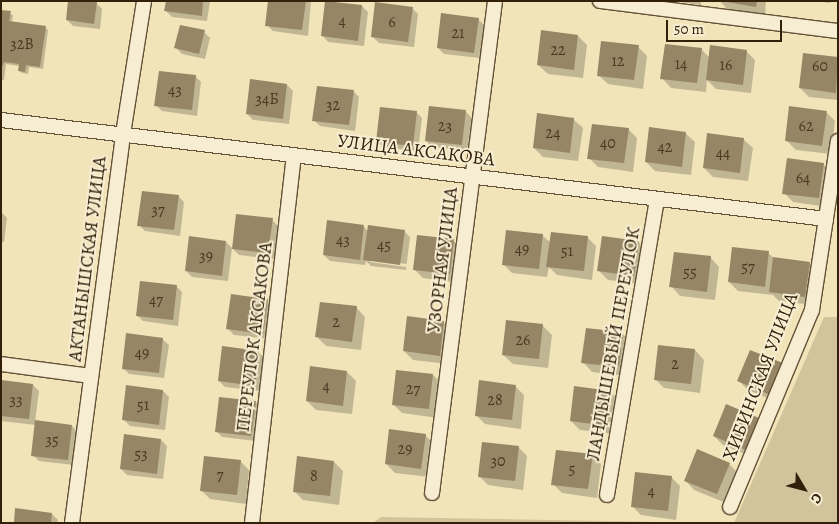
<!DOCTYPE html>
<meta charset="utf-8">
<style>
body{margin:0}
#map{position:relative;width:839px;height:524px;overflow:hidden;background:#f2e4b9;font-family:Alegreya,serif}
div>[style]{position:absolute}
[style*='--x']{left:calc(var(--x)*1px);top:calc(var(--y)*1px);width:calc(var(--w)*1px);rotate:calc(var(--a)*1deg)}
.green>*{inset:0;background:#d1c39b}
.shadow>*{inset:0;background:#0003}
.building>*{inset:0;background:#968665}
.roads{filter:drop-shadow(1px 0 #625136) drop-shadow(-1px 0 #625136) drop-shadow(0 1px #625136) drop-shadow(0 -1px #625136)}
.minor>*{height:14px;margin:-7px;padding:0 7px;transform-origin:7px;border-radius:7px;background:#f7edd2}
span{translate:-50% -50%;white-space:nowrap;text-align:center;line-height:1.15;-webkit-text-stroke:4px #f7edd2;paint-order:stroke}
.number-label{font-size:16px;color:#4b3a22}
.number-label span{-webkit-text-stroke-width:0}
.street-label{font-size:19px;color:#32200b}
.frame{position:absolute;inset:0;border:2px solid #32200b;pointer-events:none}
.north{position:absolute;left:779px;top:464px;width:50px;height:50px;-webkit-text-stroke:4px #f7edd2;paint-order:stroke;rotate:127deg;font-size:14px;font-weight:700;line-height:20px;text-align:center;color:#32200b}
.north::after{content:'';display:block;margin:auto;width:18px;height:22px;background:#32200b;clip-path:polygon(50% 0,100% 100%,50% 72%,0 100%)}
.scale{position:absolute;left:666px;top:20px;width:116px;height:22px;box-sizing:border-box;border:2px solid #32200b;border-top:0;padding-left:6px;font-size:15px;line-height:18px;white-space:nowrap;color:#32200b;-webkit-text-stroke:4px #f7edd2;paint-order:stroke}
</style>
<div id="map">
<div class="green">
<i style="clip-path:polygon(824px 317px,838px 317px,838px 523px,734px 523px)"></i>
<i style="clip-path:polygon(381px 517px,718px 523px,373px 523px)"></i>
</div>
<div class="shadow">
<i style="clip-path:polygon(70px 1px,94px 1px,102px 9px,100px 29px,73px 26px,67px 20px)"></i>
<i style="clip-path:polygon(167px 1px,210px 1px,207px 21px,172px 17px,166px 11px)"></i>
<i style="clip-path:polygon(270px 1px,311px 1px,308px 36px,273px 31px,267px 25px)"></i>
<i style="clip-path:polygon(674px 1px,701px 1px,701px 5px)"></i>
<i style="clip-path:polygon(720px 1px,766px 1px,765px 15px,729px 11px)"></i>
<i style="clip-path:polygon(814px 1px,831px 1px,830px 3px)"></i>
<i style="clip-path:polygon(362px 6px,368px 12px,364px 46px,328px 42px,322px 35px)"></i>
<i style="clip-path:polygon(412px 8px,418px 14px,414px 47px,379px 43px,373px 37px)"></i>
<i style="clip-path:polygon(1px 11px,13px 15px,12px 22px,45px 27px,48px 30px,43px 69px,29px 67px,28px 74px,22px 73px,19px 70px,19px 66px,6px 64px,4px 80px,1px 80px)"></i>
<i style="clip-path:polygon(478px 19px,484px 25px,480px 58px,444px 54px,438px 48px)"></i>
<i style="clip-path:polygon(204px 32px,210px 38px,205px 59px,182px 54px,176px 48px)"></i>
<i style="clip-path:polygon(578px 36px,587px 45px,583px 78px,548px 74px,538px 65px)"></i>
<i style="clip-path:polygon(638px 47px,647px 56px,643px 89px,608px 84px,598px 75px)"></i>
<i style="clip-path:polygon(701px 49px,710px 58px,746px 51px,755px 60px,751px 93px,716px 89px,707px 80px,706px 92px,671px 88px,662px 78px)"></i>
<i style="clip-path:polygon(838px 58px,838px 100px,809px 97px,800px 88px)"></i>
<i style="clip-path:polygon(195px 76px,201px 82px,197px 116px,162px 111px,156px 105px)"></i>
<i style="clip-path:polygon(287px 85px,293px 91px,289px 124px,253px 120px,247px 114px)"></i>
<i style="clip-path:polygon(353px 91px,359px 97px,355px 131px,320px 126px,314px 120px)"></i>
<i style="clip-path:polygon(416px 112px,422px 118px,418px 151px,383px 147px,377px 141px)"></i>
<i style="clip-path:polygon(466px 112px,472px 118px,467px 151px,432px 147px,426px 141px)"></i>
<i style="clip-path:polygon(826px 112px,835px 121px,831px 154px,796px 150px,787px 141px)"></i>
<i style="clip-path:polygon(573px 119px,583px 128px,578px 161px,543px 157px,534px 148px)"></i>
<i style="clip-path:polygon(628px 129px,637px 138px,633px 172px,598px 167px,589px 158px)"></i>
<i style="clip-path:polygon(685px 133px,695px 142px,691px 175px,655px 171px,646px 162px)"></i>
<i style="clip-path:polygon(743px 139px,753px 148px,748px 181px,713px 177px,704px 168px)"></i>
<i style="clip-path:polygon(823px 164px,832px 173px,828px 207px,793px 202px,784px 193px)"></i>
<i style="clip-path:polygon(178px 196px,184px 202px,180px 236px,145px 231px,139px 225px)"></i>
<i style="clip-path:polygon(1px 212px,7px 218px,4px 242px,1px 242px)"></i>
<i style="clip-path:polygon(272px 220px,278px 226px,274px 259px,239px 255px,233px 249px)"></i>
<i style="clip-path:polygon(evenodd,363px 226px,368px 231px,404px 231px,410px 237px,406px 270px,371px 266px,366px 261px,365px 265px,330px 261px,324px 255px,363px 226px,370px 260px,407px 264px,406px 267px,370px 262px,370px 260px)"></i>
<i style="clip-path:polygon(542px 235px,551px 243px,587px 237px,596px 246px,592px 280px,557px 275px,549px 267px,547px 277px,512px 273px,503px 264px)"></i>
<i style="clip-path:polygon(453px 240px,463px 249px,458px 283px,423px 278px,414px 269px)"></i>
<i style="clip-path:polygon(226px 242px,232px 248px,228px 281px,192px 277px,186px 271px)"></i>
<i style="clip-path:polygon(638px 242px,647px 251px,643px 284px,608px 280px,599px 271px)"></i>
<i style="clip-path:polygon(768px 253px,774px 258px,809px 263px,818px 272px,814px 305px,779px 301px,773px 295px,738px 291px,729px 282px)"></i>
<i style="clip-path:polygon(710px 257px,719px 267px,715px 300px,680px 296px,671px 286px)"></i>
<i style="clip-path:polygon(176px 286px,182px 292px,178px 326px,143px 321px,137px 315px)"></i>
<i style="clip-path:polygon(267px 300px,273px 306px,269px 339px,234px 335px,228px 329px)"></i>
<i style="clip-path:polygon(356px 307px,365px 317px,361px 350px,326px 346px,317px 337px)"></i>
<i style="clip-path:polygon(508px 321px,543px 326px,552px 335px,548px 368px,513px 364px,503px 355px)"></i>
<i style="clip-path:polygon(443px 322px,452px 331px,448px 364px,413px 360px,404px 351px)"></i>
<i style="clip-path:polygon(622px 333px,631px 343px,627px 376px,592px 372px,583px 362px)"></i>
<i style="clip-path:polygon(162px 339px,169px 345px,164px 378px,129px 374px,123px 368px)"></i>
<i style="clip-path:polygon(659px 346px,695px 350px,704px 360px,700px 393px,664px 388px,655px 379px)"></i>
<i style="clip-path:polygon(751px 351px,780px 403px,748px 390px,739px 381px)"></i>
<i style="clip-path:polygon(258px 352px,265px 358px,261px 391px,225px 387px,219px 381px)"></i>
<i style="clip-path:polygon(347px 372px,356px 381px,352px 414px,316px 410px,307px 401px)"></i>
<i style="clip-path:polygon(433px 375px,442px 384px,438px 418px,402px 413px,393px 404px)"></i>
<i style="clip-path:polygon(1px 382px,33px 385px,39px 391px,35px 422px,72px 426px,78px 432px,74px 465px,39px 461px,33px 455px,36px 425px,1px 421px)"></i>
<i style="clip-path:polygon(515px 386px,524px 395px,521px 429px,485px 424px,476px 415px)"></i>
<i style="clip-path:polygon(128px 387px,163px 391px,169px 397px,165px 430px,130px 426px,124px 420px)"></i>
<i style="clip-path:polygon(610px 392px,620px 401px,615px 434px,580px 430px,571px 421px)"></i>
<i style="clip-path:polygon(255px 402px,261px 408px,257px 441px,222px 437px,216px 431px)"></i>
<i style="clip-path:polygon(758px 419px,767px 428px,755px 458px,723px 445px,714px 436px)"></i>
<i style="clip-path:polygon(425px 435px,434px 444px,430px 477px,395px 473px,386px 464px)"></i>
<i style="clip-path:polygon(161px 440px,167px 446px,163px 479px,127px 475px,121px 469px)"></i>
<i style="clip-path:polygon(518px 447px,527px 456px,523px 490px,488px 485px,479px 476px)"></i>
<i style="clip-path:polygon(592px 455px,601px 464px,597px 498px,562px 493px,553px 484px)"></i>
<i style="clip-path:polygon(240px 461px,249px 470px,246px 504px,210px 499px,201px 490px)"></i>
<i style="clip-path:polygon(334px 462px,343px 471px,339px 505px,303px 500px,294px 491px)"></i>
<i style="clip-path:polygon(729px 464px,738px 473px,726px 503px,694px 490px,685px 480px)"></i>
<i style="clip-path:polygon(671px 477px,680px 486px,676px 520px,641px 515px,632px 506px)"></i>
<i style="clip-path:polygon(52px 514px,58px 520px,57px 523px,15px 523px)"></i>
</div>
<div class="building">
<i style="clip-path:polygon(68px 1px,97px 2px,94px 24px,66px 20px)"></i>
<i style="clip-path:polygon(166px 1px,203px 1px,202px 16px,164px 11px)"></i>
<i style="clip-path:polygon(268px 1px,306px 1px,302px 30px,265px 26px)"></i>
<i style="clip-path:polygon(325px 1px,362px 5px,358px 41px,321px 36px)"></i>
<i style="clip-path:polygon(721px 1px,757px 1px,756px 7px)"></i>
<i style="clip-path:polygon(375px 2px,413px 7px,408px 42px,371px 37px)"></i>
<i style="clip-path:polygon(1px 10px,11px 11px,9px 21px,46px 26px,40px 67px,26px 65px,25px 72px,18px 71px,19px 64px,4px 62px,1px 70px)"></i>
<i style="clip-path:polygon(441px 13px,479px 18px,474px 53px,437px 48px)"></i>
<i style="clip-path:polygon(180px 25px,205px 30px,199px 54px,174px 48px)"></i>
<i style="clip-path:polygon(541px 30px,578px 35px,574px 70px,537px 65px)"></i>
<i style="clip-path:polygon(601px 41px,639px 45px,634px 80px,597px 76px)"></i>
<i style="clip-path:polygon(665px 44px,702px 48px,697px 83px,660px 79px)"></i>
<i style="clip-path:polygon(710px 45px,747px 50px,743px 85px,706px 80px)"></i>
<i style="clip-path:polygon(803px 53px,838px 57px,836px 93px,799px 88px)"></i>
<i style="clip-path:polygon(159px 71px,196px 75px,192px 110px,154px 106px)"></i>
<i style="clip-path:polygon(250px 79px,287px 84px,283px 119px,246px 114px)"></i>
<i style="clip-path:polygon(317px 86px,354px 90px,349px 125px,312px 121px)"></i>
<i style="clip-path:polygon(429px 106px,466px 110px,462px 145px,425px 141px)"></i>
<i style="clip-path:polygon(789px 106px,827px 111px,822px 146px,785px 141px)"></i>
<i style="clip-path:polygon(380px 107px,417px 111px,413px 146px,376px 142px)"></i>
<i style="clip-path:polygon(537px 113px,574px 118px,570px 153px,533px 148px)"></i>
<i style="clip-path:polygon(592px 124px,629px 128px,624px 163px,587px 159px)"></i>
<i style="clip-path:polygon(649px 127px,686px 132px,682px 167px,645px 162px)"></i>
<i style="clip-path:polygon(707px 133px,744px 138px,740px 173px,703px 168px)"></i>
<i style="clip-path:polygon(787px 158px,824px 163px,819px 198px,782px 194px)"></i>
<i style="clip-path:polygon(142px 191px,179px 195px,174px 230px,137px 226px)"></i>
<i style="clip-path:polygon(236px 214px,273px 218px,268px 253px,232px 249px)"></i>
<i style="clip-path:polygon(327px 220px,364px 225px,360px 260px,323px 255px)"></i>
<i style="clip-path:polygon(368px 225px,405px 230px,400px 265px,363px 260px)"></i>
<i style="clip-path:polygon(506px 230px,543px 234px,539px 269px,502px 265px)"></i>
<i style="clip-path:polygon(551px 232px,588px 236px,584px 271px,546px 267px)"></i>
<i style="clip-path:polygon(417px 235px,454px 239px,450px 274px,413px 270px)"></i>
<i style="clip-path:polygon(189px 236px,226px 241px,222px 276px,185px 271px)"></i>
<i style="clip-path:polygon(602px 236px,639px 241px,634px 276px,597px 271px)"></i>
<i style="clip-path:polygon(732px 247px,769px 251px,765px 287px,728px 282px)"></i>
<i style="clip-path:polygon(674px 252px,711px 256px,707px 292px,669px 287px)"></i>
<i style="clip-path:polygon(773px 257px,810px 262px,805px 297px,769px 292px)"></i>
<i style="clip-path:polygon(140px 281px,177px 285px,173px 320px,136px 316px)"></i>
<i style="clip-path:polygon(231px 294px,268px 299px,263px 334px,226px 329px)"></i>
<i style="clip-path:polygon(320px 302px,357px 306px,352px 342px,315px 337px)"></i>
<i style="clip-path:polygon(407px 316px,444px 321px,440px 356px,403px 351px)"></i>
<i style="clip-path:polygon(506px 320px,543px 324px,539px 359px,502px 355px)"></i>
<i style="clip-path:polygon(586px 328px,623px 332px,619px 367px,581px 363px)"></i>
<i style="clip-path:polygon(126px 333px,163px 338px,159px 373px,122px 369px)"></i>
<i style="clip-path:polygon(658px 345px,695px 349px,691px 384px,654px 380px)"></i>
<i style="clip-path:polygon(222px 346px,259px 351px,255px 386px,218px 381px)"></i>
<i style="clip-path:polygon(750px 350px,783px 363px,770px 395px,737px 381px)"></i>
<i style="clip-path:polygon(310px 366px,347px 371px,343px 406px,306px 401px)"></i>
<i style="clip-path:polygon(396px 370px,433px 374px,429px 409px,392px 405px)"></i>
<i style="clip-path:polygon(1px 380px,33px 384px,29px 419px,1px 416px)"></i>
<i style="clip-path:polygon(479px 380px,516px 385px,512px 420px,475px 416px)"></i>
<i style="clip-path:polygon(126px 385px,163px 390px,159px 425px,122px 420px)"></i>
<i style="clip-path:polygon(574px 386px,611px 391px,607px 426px,570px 421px)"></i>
<i style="clip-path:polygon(219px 397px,256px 401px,251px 436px,215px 432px)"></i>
<i style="clip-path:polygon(726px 404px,759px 418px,746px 450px,713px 436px)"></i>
<i style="clip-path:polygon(35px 420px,72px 425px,68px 460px,31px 456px)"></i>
<i style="clip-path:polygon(389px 429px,426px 434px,421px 469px,385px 464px)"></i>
<i style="clip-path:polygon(124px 434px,161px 439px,157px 474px,120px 469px)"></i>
<i style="clip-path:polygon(482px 442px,519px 446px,515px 481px,478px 477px)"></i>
<i style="clip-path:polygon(697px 449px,730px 463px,717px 494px,684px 481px)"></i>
<i style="clip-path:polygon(556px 450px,593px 454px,588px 489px,551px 485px)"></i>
<i style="clip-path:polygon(204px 456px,241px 460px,237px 495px,200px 491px)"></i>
<i style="clip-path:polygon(297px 456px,334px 461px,330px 496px,293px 492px)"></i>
<i style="clip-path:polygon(635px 472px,672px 476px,668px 511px,631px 507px)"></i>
<i style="clip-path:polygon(15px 508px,52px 513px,51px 523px,14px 523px)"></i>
</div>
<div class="roads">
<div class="minor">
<i style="--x:600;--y:1;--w:240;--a:7.2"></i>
<i style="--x:1;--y:120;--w:831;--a:6.84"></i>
<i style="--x:1;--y:364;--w:91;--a:7.6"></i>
<i style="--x:432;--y:493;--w:496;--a:-82.7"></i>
<i style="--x:607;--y:495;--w:300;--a:-80.4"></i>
<i style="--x:730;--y:507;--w:213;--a:-67.4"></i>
<i style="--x:812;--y:310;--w:171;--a:-81.3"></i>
<i style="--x:72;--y:523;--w:392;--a:-82.5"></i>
<i style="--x:123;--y:134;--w:135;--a:-81"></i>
<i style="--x:252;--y:523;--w:370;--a:-83.5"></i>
</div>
</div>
<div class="number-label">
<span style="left:342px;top:21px">4</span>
<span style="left:392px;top:22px">6</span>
<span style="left:458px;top:33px">21</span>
<span style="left:22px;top:44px">32В</span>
<span style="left:558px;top:50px">22</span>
<span style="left:618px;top:61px">12</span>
<span style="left:681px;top:64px">14</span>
<span style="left:726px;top:65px">16</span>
<span style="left:820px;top:66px">60</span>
<span style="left:175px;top:90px">43</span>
<span style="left:267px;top:99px">34Б</span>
<span style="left:333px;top:105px">32</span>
<span style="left:445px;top:126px">23</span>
<span style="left:806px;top:126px">62</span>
<span style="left:553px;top:133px">24</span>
<span style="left:608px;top:143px">40</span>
<span style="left:665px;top:147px">42</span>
<span style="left:723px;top:153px">44</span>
<span style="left:803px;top:178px">64</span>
<span style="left:158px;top:210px">37</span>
<span style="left:343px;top:240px">43</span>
<span style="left:384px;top:245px">45</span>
<span style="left:522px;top:249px">49</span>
<span style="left:567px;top:251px">51</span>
<span style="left:206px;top:256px">39</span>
<span style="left:748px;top:267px">57</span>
<span style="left:690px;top:272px">55</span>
<span style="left:156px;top:300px">47</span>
<span style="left:336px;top:322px">2</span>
<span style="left:523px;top:340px">26</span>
<span style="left:142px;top:353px">49</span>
<span style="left:675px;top:364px">2</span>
<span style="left:326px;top:386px">4</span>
<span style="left:413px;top:389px">27</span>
<span style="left:16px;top:400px">33</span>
<span style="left:495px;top:400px">28</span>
<span style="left:143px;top:405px">51</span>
<span style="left:52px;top:440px">35</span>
<span style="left:405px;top:449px">29</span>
<span style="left:141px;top:454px">53</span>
<span style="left:498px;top:461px">30</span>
<span style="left:572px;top:469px">5</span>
<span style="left:220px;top:475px">7</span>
<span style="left:314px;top:476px">8</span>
<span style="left:651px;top:491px">4</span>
</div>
<div class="street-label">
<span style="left:416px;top:151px;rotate:7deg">УЛИЦА АКСАКОВА</span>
<span style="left:88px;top:259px;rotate:-83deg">АКТАНЫШСКАЯ УЛИЦА</span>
<span style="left:443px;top:260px;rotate:-83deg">УЗОРНАЯ УЛИЦА</span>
<span style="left:255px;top:337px;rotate:-83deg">ПЕРЕУЛОК АКСАКОВА</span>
<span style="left:614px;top:344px;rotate:-80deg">ЛАНДЫШЕВЫЙ ПЕРЕУЛОК</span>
<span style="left:761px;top:377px;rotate:-69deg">ХИБИНСКАЯ УЛИЦА</span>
</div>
<div class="frame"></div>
<div class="north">С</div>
<div class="scale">50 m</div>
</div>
